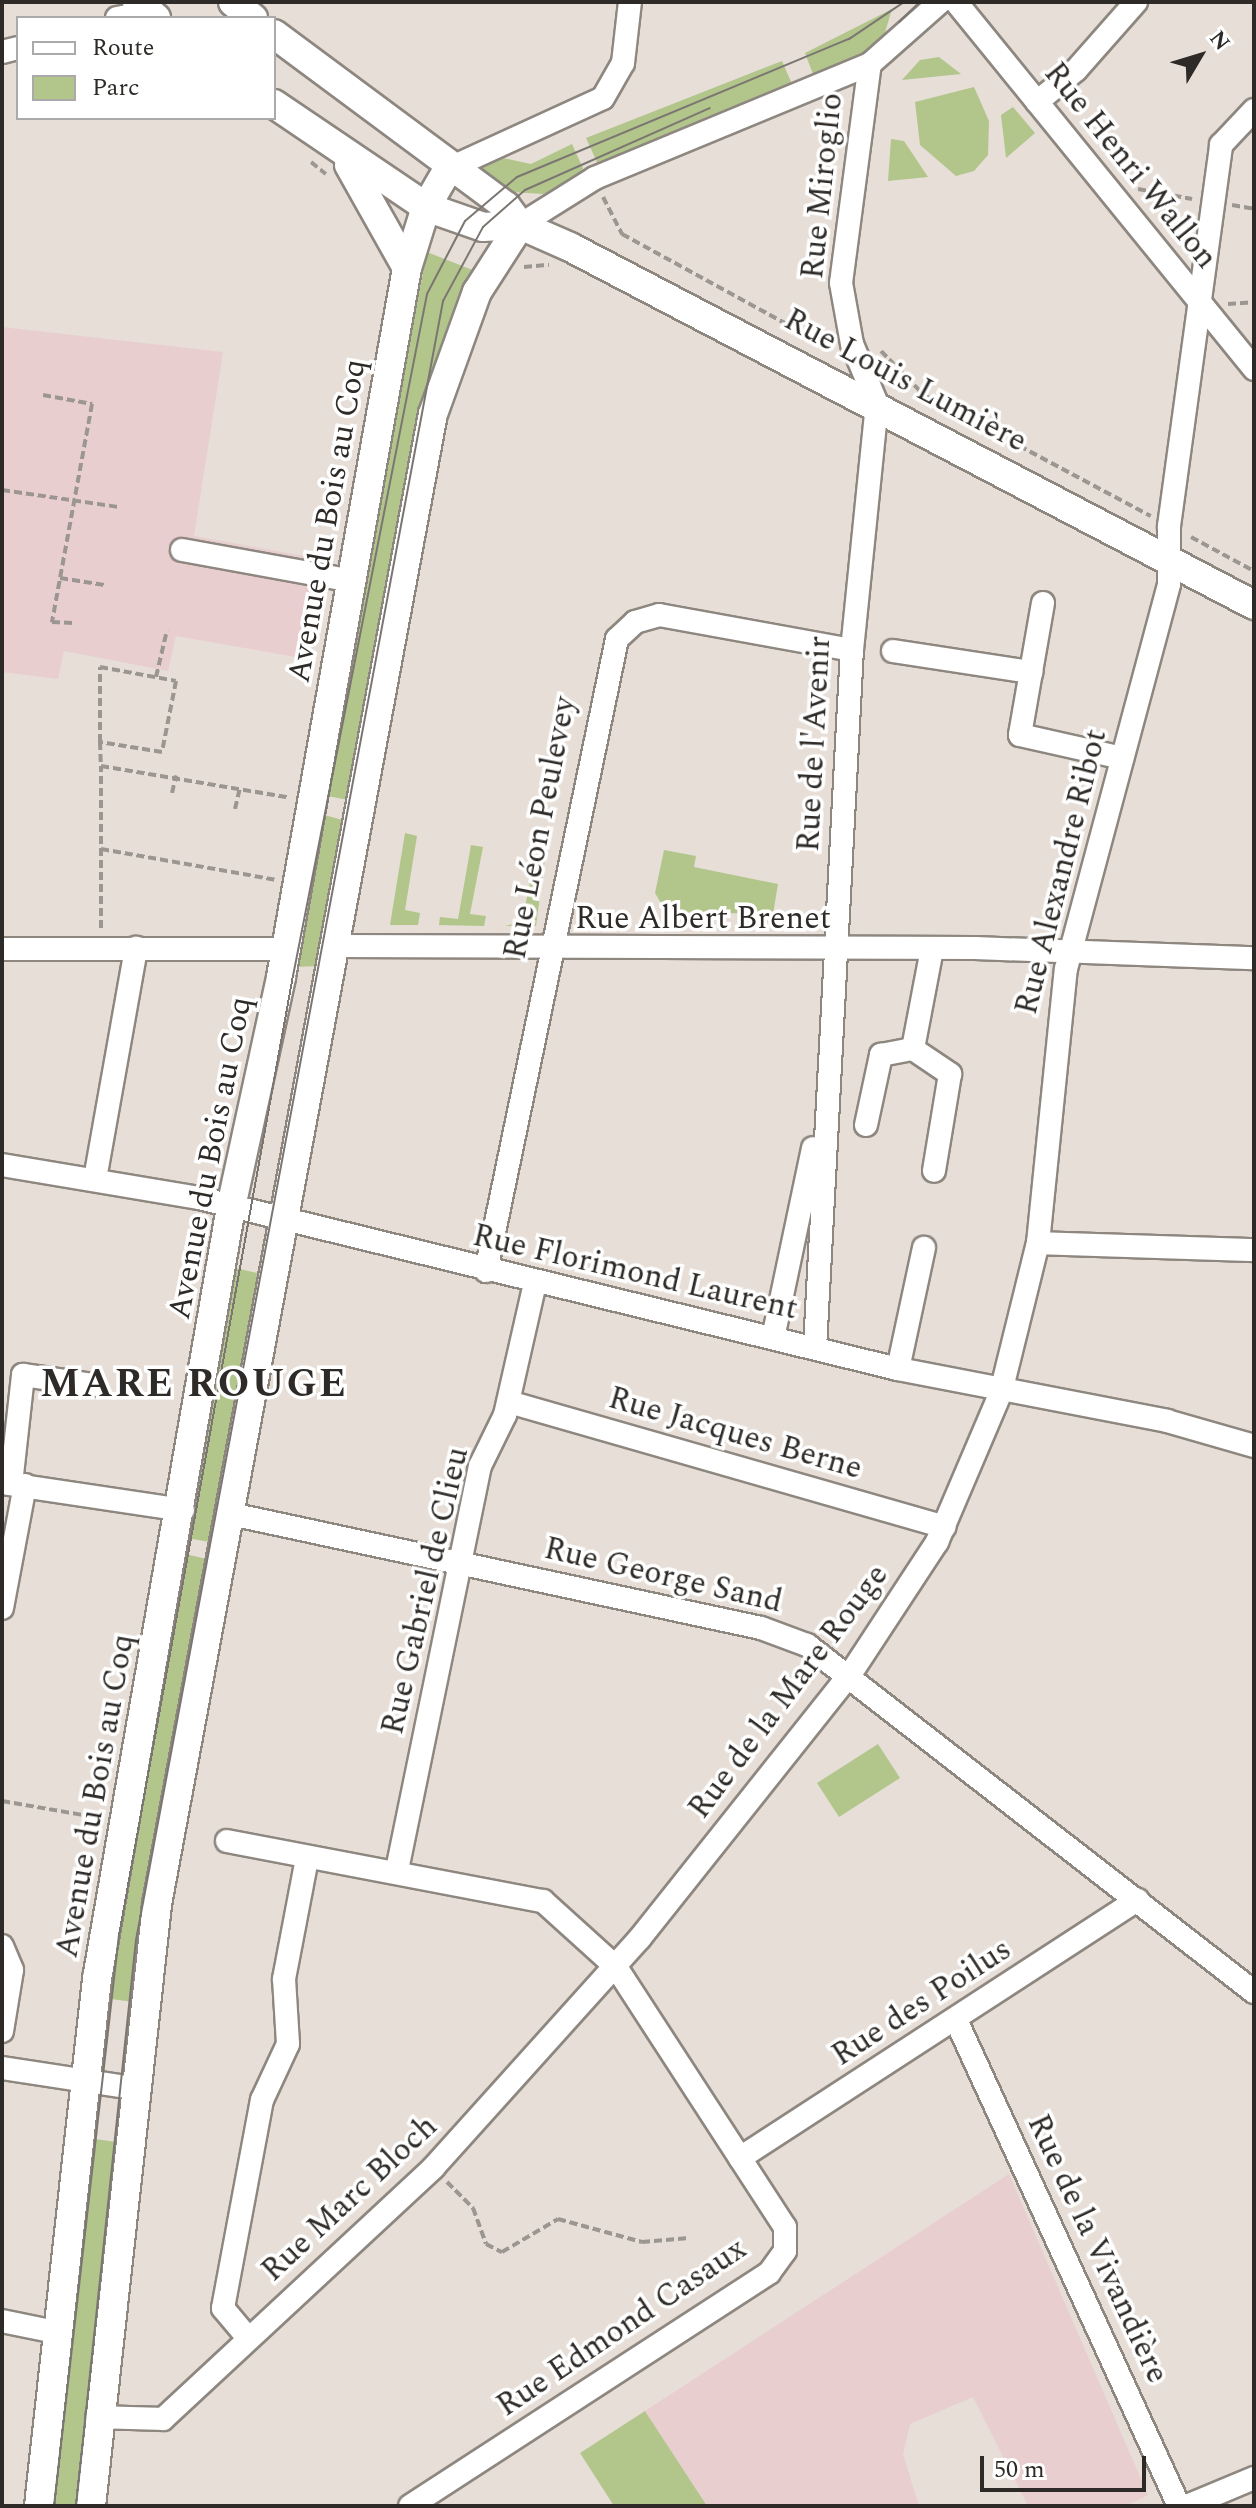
<!DOCTYPE html>
<meta charset="utf-8">
<style>
body{margin:0}
#map{position:relative;width:1256px;height:2508px;overflow:hidden;background:#e6ded7;font-family:Spectral,serif}
div>[style]{position:absolute}
[style*='--x']{left:calc(var(--x)*1px);top:calc(var(--y)*1px);width:calc(var(--w)*1px);rotate:calc(var(--a)*1deg)}
.education>*{inset:0;background:#e9ced0}
.green>*{inset:0;background:#b2c68c}
.path>*{height:4px;margin-top:-2px;transform-origin:0;background:repeating-linear-gradient(90deg,#9c9691 0 8px,transparent 0 12px)}
.roads{filter:drop-shadow(2px 0 #8e8780) drop-shadow(-2px 0 #8e8780) drop-shadow(0 2px #8e8780) drop-shadow(0 -2px #8e8780)}
.minor>*{height:22px;margin:-11px;padding:0 11px;transform-origin:11px;border-radius:11px;background:#fff}
.major>*{height:28px;margin:-14px;padding:0 14px;transform-origin:14px;border-radius:14px;background:#fff}
.tram>*{height:2px;margin:-1px;padding:0 1px;transform-origin:1px;border-radius:1px;background:#7b7671}
span{translate:-50% -50%;white-space:nowrap;text-align:center;line-height:1.15;-webkit-text-stroke:7px #fff;paint-order:stroke}
.street-label{font-size:32px;color:#2d2a27}
.district-label{font-size:40px;color:#2d2a27;font-weight:700;letter-spacing:2px}
.frame{position:absolute;inset:0;border:4px solid #2d2a27;pointer-events:none}
.legend{position:absolute;left:16px;top:16px;width:260px;height:104px;box-sizing:border-box;background:#fff;border:2px solid #abaaa9;margin:0;padding:10px 14px;list-style:none;font-size:24px;color:#2d2a27}
.legend li{display:flex;align-items:center;gap:16px;height:40px}
.legend b{width:40px;border:2px solid #abaaa9}
.north{position:absolute;left:1160px;top:16px;width:80px;height:80px;-webkit-text-stroke:6px #fff;paint-order:stroke;rotate:52deg;font-size:22px;font-weight:700;line-height:32px;text-align:center;color:#2d2a27}
.north::after{content:'';display:block;margin:auto;width:28px;height:36px;background:#2d2a27;clip-path:polygon(50% 0,100% 100%,50% 72%,0 100%)}
.scale{position:absolute;left:980px;top:2456px;width:166px;height:36px;box-sizing:border-box;border:4px solid #2d2a27;border-top:0;padding-left:10px;font-size:24px;line-height:28px;white-space:nowrap;color:#2d2a27;-webkit-text-stroke:6px #fff;paint-order:stroke}
</style>
<div id="map">
<div class="education">
<i style="clip-path:polygon(2px 327px,223px 352px,194px 536px,320px 559px,301px 658px,176px 636px,168px 671px,64px 651px,58px 679px,2px 672px)"></i>
<i style="clip-path:polygon(1009px 2174px,1148px 2495px,1126px 2506px,1028px 2506px,973px 2397px,910px 2424px,903px 2454px,919px 2506px,707px 2506px,645px 2411px)"></i>
</div>
<div class="green">
<i style="clip-path:polygon(892px 9px,881px 46px,816px 82px,805px 53px)"></i>
<i style="clip-path:polygon(939px 57px,961px 74px,902px 80px,920px 60px)"></i>
<i style="clip-path:polygon(782px 61px,795px 91px,600px 169px,586px 138px)"></i>
<i style="clip-path:polygon(974px 87px,989px 121px,988px 155px,974px 171px,956px 176px,920px 145px,915px 102px)"></i>
<i style="clip-path:polygon(1013px 107px,1035px 133px,1006px 158px,1001px 115px)"></i>
<i style="clip-path:polygon(891px 139px,904px 141px,928px 177px,888px 181px)"></i>
<i style="clip-path:polygon(572px 144px,586px 175px,543px 194px,510px 192px,469px 168px,498px 157px,531px 164px)"></i>
<i style="clip-path:polygon(427px 252px,475px 271px,441px 347px,427px 407px,354px 801px,322px 795px)"></i>
<i style="clip-path:polygon(317px 813px,350px 822px,324px 966px,290px 967px)"></i>
<i style="clip-path:polygon(405px 833px,417px 836px,405px 910px,420px 913px,418px 925px,390px 925px)"></i>
<i style="clip-path:polygon(471px 845px,483px 847px,470px 914px,486px 916px,484px 926px,439px 925px,440px 917px,458px 919px)"></i>
<i style="clip-path:polygon(664px 850px,696px 856px,694px 867px,778px 884px,773px 914px,666px 912px,655px 893px)"></i>
<i style="clip-path:polygon(535px 857px,545px 859px,536px 926px,505px 926px,522px 922px)"></i>
<i style="clip-path:polygon(235px 1268px,266px 1275px,215px 1543px,187px 1538px)"></i>
<i style="clip-path:polygon(185px 1554px,211px 1560px,133px 2002px,104px 1998px)"></i>
<i style="clip-path:polygon(878px 1744px,900px 1778px,839px 1817px,817px 1783px)"></i>
<i style="clip-path:polygon(88px 2138px,116px 2142px,83px 2506px,50px 2506px)"></i>
<i style="clip-path:polygon(645px 2411px,707px 2506px,614px 2506px,580px 2453px)"></i>
</div>
<div class="path">
<i style="--x:311;--y:162;--w:19;--a:39"></i>
<i style="--x:1138;--y:189;--w:55;--a:10.5"></i>
<i style="--x:603;--y:197;--w:42;--a:62.8"></i>
<i style="--x:622;--y:234;--w:237;--a:28.7"></i>
<i style="--x:1232;--y:205;--w:22;--a:10"></i>
<i style="--x:524;--y:267;--w:25;--a:-5"></i>
<i style="--x:1228;--y:304;--w:26;--a:-4"></i>
<i style="--x:881;--y:351;--w:62;--a:45.7"></i>
<i style="--x:924;--y:395;--w:257;--a:28.1"></i>
<i style="--x:43;--y:395;--w:50;--a:10.4"></i>
<i style="--x:92;--y:404;--w:222;--a:100.4"></i>
<i style="--x:52;--y:622;--w:21;--a:3"></i>
<i style="--x:2;--y:490;--w:117;--a:8.3"></i>
<i style="--x:1191;--y:537;--w:72;--a:28.4"></i>
<i style="--x:60;--y:578;--w:45;--a:9"></i>
<i style="--x:100;--y:667;--w:77;--a:10.4"></i>
<i style="--x:176;--y:681;--w:72;--a:101.2"></i>
<i style="--x:162;--y:752;--w:63;--a:-170.8"></i>
<i style="--x:100;--y:742;--w:75;--a:-90"></i>
<i style="--x:156;--y:677;--w:48;--a:-76.8"></i>
<i style="--x:100;--y:742;--w:24;--a:88"></i>
<i style="--x:172;--y:793;--w:18;--a:-77"></i>
<i style="--x:235;--y:809;--w:22;--a:-77"></i>
<i style="--x:101;--y:849;--w:178;--a:10"></i>
<i style="--x:101;--y:928;--w:162;--a:-90"></i>
<i style="--x:101;--y:766;--w:189;--a:9.5"></i>
<i style="--x:2;--y:1801;--w:99;--a:9.8"></i>
<i style="--x:447;--y:2182;--w:37;--a:45"></i>
<i style="--x:473;--y:2208;--w:38;--a:70"></i>
<i style="--x:486;--y:2244;--w:18;--a:27"></i>
<i style="--x:502;--y:2252;--w:65;--a:-30.5"></i>
<i style="--x:558;--y:2219;--w:87;--a:15.3"></i>
<i style="--x:642;--y:2242;--w:47;--a:-4.9"></i>
</div>
<div class="roads">
<div class="minor">
<i style="--x:956;--y:2;--w:473;--a:50.9"></i>
<i style="--x:117;--y:18;--w:32;--a:-11"></i>
<i style="--x:2;--y:52;--w:16;--a:-14"></i>
<i style="--x:1037;--y:102;--w:50;--a:-39.4"></i>
<i style="--x:1076;--y:70;--w:91;--a:-48.6"></i>
<i style="--x:448;--y:169;--w:170;--a:-24.6"></i>
<i style="--x:603;--y:98;--w:40;--a:-60.3"></i>
<i style="--x:623;--y:63;--w:61;--a:-83.5"></i>
<i style="--x:520;--y:225;--w:89;--a:-32.1"></i>
<i style="--x:595;--y:178;--w:298;--a:-22.5"></i>
<i style="--x:870;--y:64;--w:94;--a:-41.5"></i>
<i style="--x:182;--y:550;--w:173;--a:10.3"></i>
<i style="--x:1043;--y:603;--w:134;--a:99.9"></i>
<i style="--x:1020;--y:735;--w:105;--a:12.7"></i>
<i style="--x:893;--y:651;--w:140;--a:8.7"></i>
<i style="--x:335;--y:946;--w:640;--a:0.18"></i>
<i style="--x:975;--y:948;--w:279;--a:2.1"></i>
<i style="--x:2;--y:949;--w:284;--a:0"></i>
<i style="--x:932;--y:949;--w:102;--a:100.8"></i>
<i style="--x:913;--y:1049;--w:45;--a:34"></i>
<i style="--x:950;--y:1074;--w:98;--a:99.4"></i>
<i style="--x:866;--y:1125;--w:72;--a:-77.9"></i>
<i style="--x:881;--y:1055;--w:33;--a:-11"></i>
<i style="--x:2;--y:1165;--w:200;--a:9.5"></i>
<i style="--x:199;--y:1198;--w:720;--a:13.75"></i>
<i style="--x:898;--y:1369;--w:274;--a:10.9"></i>
<i style="--x:1167;--y:1421;--w:91;--a:16"></i>
<i style="--x:95;--y:1179;--w:235;--a:-79.9"></i>
<i style="--x:1038;--y:1243;--w:216;--a:1.9"></i>
<i style="--x:486;--y:1271;--w:645;--a:-78.29"></i>
<i style="--x:617;--y:639;--w:25;--a:-43"></i>
<i style="--x:635;--y:622;--w:25;--a:-16"></i>
<i style="--x:659;--y:615;--w:196;--a:10.3"></i>
<i style="--x:773;--y:1338;--w:194;--a:-78.1"></i>
<i style="--x:815;--y:1348;--w:699;--a:-86.97"></i>
<i style="--x:852;--y:650;--w:247;--a:-84.2"></i>
<i style="--x:877;--y:404;--w:65;--a:-112.6"></i>
<i style="--x:852;--y:344;--w:62;--a:-100.2"></i>
<i style="--x:841;--y:283;--w:221;--a:-82.5"></i>
<i style="--x:898;--y:1369;--w:124;--a:-77.9"></i>
<i style="--x:509;--y:1402;--w:453;--a:16"></i>
<i style="--x:2;--y:1483;--w:183;--a:8.5"></i>
<i style="--x:11;--y:1484;--w:110;--a:-83.7"></i>
<i style="--x:23;--y:1375;--w:72;--a:8"></i>
<i style="--x:231;--y:1514;--w:542;--a:12.14"></i>
<i style="--x:761;--y:1628;--w:49;--a:20.3"></i>
<i style="--x:807;--y:1645;--w:566;--a:37.82"></i>
<i style="--x:2;--y:1608;--w:125;--a:-79.4"></i>
<i style="--x:227;--y:1841;--w:322;--a:10.8"></i>
<i style="--x:543;--y:1901;--w:98;--a:42.1"></i>
<i style="--x:616;--y:1967;--w:310;--a:57"></i>
<i style="--x:785;--y:2227;--w:24;--a:90"></i>
<i style="--x:785;--y:2251;--w:27;--a:126"></i>
<i style="--x:769;--y:2273;--w:428;--a:147"></i>
<i style="--x:397;--y:1870;--w:412;--a:-78.4"></i>
<i style="--x:480;--y:1466;--w:57;--a:-63.9"></i>
<i style="--x:505;--y:1415;--w:135;--a:-77.2"></i>
<i style="--x:2;--y:1946;--w:26;--a:67"></i>
<i style="--x:12;--y:1970;--w:62;--a:99.3"></i>
<i style="--x:956;--y:2020;--w:535;--a:65.35"></i>
<i style="--x:2;--y:2068;--w:132;--a:8.7"></i>
<i style="--x:740;--y:2158;--w:474;--a:-33"></i>
<i style="--x:2;--y:2321;--w:55;--a:11.5"></i>
<i style="--x:248;--y:2338;--w:39;--a:-130"></i>
<i style="--x:223;--y:2308;--w:212;--a:-79.4"></i>
<i style="--x:262;--y:2100;--w:62;--a:-65.1"></i>
<i style="--x:288;--y:2044;--w:65;--a:-93.5"></i>
<i style="--x:284;--y:1979;--w:123;--a:-79.2"></i>
<i style="--x:97;--y:2417;--w:66;--a:1.7"></i>
<i style="--x:163;--y:2419;--w:369;--a:-42.9"></i>
<i style="--x:433;--y:2168;--w:309;--a:-48"></i>
<i style="--x:640;--y:1938;--w:339;--a:-51.5"></i>
<i style="--x:851;--y:1673;--w:157;--a:-56.7"></i>
<i style="--x:937;--y:1542;--w:163;--a:-66.9"></i>
<i style="--x:1001;--y:1392;--w:154;--a:-76.1"></i>
<i style="--x:1038;--y:1243;--w:275;--a:-84.2"></i>
<i style="--x:1066;--y:969;--w:399;--a:-75"></i>
<i style="--x:1169;--y:584;--w:58;--a:-90"></i>
<i style="--x:1169;--y:526;--w:385;--a:-82.2"></i>
<i style="--x:1221;--y:145;--w:48;--a:-46.7"></i>
<i style="--x:1187;--y:2506;--w:73;--a:-22.7"></i>
</div>
<div class="major">
<i style="--x:137;--y:2;--w:25;--a:40"></i>
<i style="--x:233;--y:2;--w:26;--a:39"></i>
<i style="--x:274;--y:34;--w:289;--a:36.6"></i>
<i style="--x:506;--y:206;--w:24;--a:54"></i>
<i style="--x:274;--y:104;--w:184;--a:34.1"></i>
<i style="--x:426;--y:207;--w:60;--a:19.3"></i>
<i style="--x:483;--y:227;--w:37;--a:-3"></i>
<i style="--x:520;--y:225;--w:55;--a:23.7"></i>
<i style="--x:570;--y:247;--w:772;--a:27.63"></i>
<i style="--x:349;--y:165;--w:118;--a:60.6"></i>
<i style="--x:39;--y:2506;--w:530;--a:-83.72"></i>
<i style="--x:97;--y:1979;--w:784;--a:-80.15"></i>
<i style="--x:231;--y:1207;--w:235;--a:-77.7"></i>
<i style="--x:281;--y:977;--w:720;--a:-79.92"></i>
<i style="--x:407;--y:268;--w:64;--a:-72.7"></i>
<i style="--x:426;--y:207;--w:44;--a:-59.9"></i>
<i style="--x:91;--y:2506;--w:606;--a:-83.74"></i>
<i style="--x:157;--y:1904;--w:1515;--a:-79.51"></i>
<i style="--x:433;--y:414;--w:130;--a:-70.2"></i>
<i style="--x:477;--y:292;--w:80;--a:-57.3"></i>
</div>
</div>
<div class="tram">
<i style="--x:899;--y:22;--w:29;--a:-44"></i>
<i style="--x:54;--y:2506;--w:575;--a:-83.51"></i>
<i style="--x:119;--y:1935;--w:975;--a:-79.72"></i>
<i style="--x:293;--y:976;--w:695;--a:-78.88"></i>
<i style="--x:427;--y:294;--w:82;--a:-62.5"></i>
<i style="--x:465;--y:221;--w:68;--a:-40.2"></i>
<i style="--x:517;--y:177;--w:360;--a:-22.6"></i>
<i style="--x:849;--y:39;--w:66;--a:-33.9"></i>
<i style="--x:76;--y:2506;--w:569;--a:-83.95"></i>
<i style="--x:136;--y:1940;--w:1668;--a:-79.39"></i>
<i style="--x:443;--y:301;--w:84;--a:-61.6"></i>
<i style="--x:483;--y:227;--w:56;--a:-41.4"></i>
<i style="--x:525;--y:190;--w:202;--a:-23.9"></i>
</div>
<div class="street-label">
<span style="left:1130px;top:166px;rotate:51deg">Rue Henri Wallon</span>
<span style="left:823px;top:186px;rotate:-84deg">Rue Miroglio</span>
<span style="left:905px;top:381px;rotate:28deg">Rue Louis Lumière</span>
<span style="left:328px;top:521px;rotate:-80deg">Avenue du Bois au Coq</span>
<span style="left:815px;top:744px;rotate:-87deg">Rue de l'Avenir</span>
<span style="left:541px;top:828px;rotate:-79deg">Rue Léon Peulevey</span>
<span style="left:1062px;top:872px;rotate:-76deg">Rue Alexandre Ribot</span>
<span style="left:703px;top:919px">Rue Albert Brenet</span>
<span style="left:211px;top:1158px;rotate:-79deg">Avenue du Bois au Coq</span>
<span style="left:635px;top:1273px;rotate:13deg">Rue Florimond Laurent</span>
<span style="left:735px;top:1434px;rotate:16deg">Rue Jacques Berne</span>
<span style="left:663px;top:1576px;rotate:13deg">Rue George Sand</span>
<span style="left:426px;top:1591px;rotate:-77deg">Rue Gabriel de Clieu</span>
<span style="left:789px;top:1692px;rotate:-53deg">Rue de la Mare Rouge</span>
<span style="left:96px;top:1796px;rotate:-80deg">Avenue du Bois au Coq</span>
<span style="left:922px;top:2003px;rotate:-33deg">Rue des Poilus</span>
<span style="left:350px;top:2199px;rotate:-43deg">Rue Marc Bloch</span>
<span style="left:1097px;top:2249px;rotate:65deg">Rue de la Vivandière</span>
<span style="left:622px;top:2328px;rotate:-34deg">Rue Edmond Casaux</span>
</div>
<div class="district-label">
<span style="left:194px;top:1385px">MARE ROUGE</span>
</div>
<div class="frame"></div>
<ul class="legend">
<li><b style="height:10px;background:#fff"></b>Route</li>
<li><b style="height:22px;background:#b2c68c"></b>Parc</li>
</ul>
<div class="north">N</div>
<div class="scale">50 m</div>
</div>
